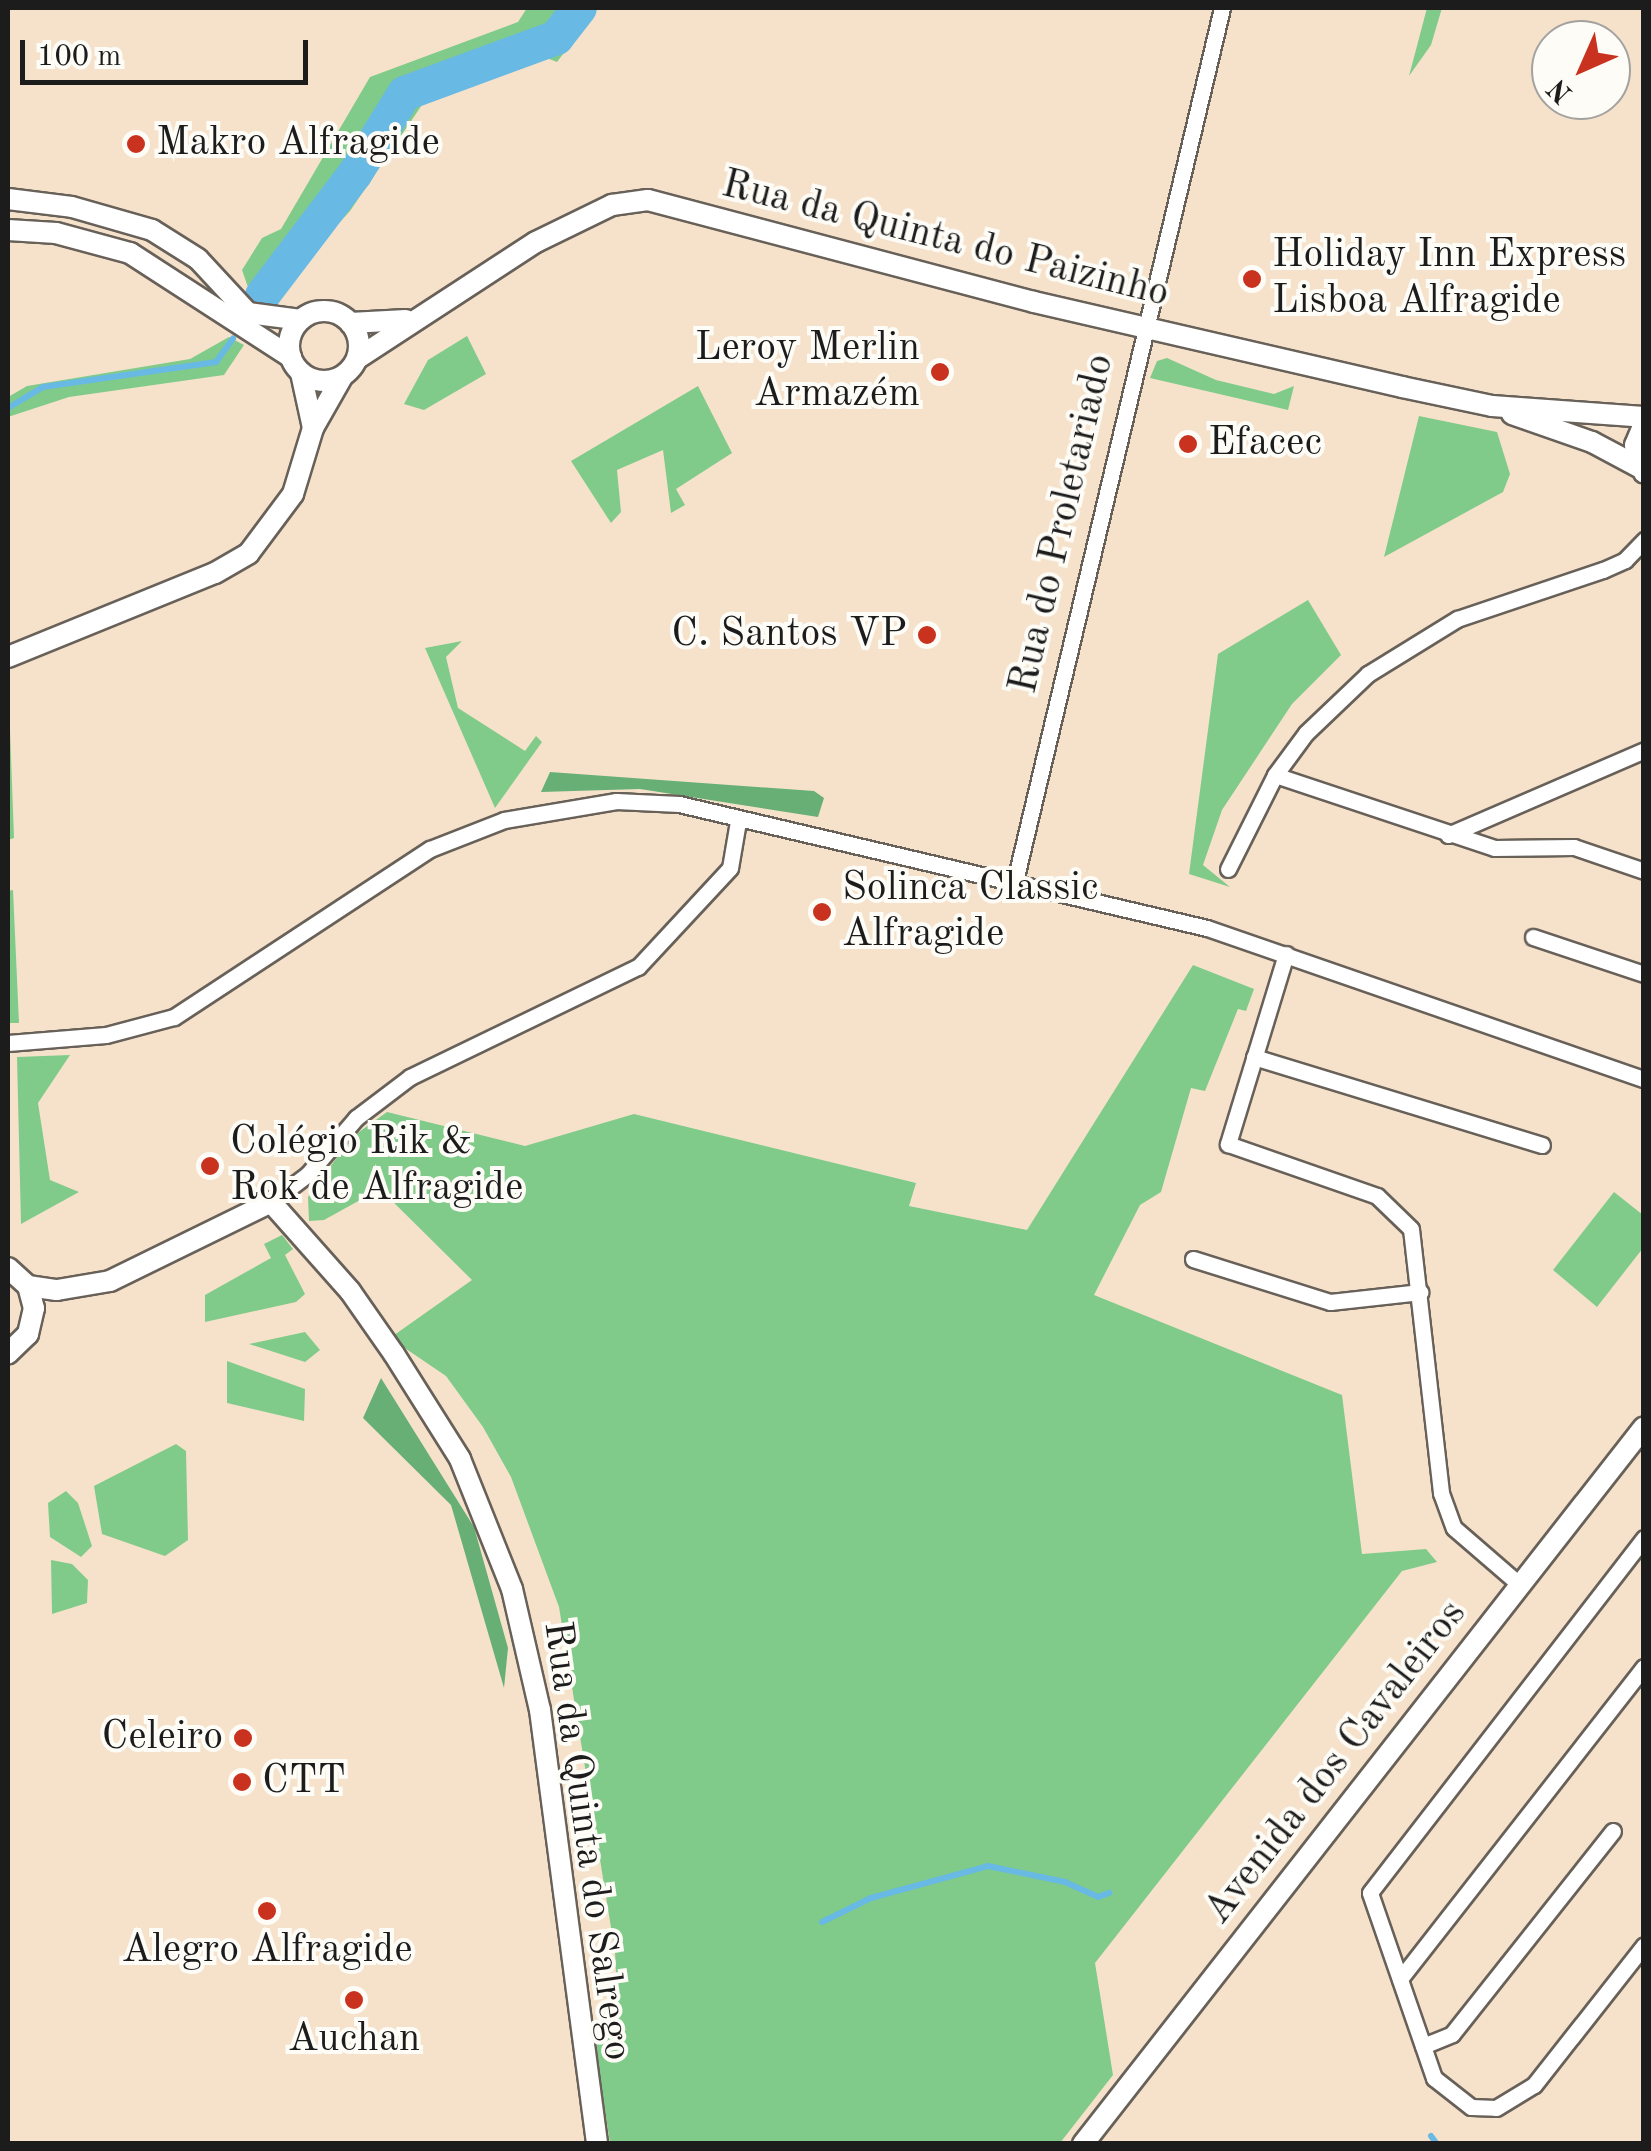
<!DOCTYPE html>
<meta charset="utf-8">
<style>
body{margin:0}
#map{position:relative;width:1651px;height:2151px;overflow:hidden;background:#f6e2cb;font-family:"Old Standard TT",serif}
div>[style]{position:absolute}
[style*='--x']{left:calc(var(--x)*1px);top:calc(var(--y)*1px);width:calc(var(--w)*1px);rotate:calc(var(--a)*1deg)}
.green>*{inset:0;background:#80cb8a}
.forest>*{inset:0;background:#68af76}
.stream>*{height:6px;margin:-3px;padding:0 3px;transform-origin:3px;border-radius:3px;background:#68b9e3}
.river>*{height:35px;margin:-17.5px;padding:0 17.5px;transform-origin:17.5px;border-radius:17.5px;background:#68b9e3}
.roads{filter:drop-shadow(2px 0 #686159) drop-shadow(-2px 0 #686159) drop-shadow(0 2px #686159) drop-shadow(0 -2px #686159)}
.minor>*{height:15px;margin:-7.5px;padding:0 7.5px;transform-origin:7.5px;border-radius:7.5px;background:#fff}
.tertiary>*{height:20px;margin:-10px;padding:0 10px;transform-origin:10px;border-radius:10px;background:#fff}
.tertiary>.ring{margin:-10px;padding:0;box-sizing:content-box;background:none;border:20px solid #fff;border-radius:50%}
.dots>*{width:28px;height:28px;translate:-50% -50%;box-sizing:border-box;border:5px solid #fdfcf7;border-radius:50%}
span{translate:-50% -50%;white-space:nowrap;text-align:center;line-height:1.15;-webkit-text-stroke:8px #fdfcf7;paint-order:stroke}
.poi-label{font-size:40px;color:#1c1c1c}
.left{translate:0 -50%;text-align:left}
.right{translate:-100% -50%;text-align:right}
.street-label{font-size:40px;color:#1c1c1c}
.frame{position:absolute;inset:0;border:10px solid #1c1c1c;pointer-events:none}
.north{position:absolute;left:1531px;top:20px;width:100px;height:100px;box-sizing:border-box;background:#fdfcf7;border:2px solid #a3a29f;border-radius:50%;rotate:225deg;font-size:28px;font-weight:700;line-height:40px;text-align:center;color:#1c1c1c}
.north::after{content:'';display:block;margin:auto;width:35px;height:45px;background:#c8321e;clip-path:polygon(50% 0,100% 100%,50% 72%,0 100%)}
.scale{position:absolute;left:20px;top:40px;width:288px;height:45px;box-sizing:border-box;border:5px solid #1c1c1c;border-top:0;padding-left:12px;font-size:30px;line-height:35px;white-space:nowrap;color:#1c1c1c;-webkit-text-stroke:8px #fdfcf7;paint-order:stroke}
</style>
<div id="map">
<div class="green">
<i style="clip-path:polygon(527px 8px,598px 8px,557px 62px,539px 55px,428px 96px,350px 211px,268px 301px,250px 293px,242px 270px,262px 238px,281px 229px,370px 77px,518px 22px)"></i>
<i style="clip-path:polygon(1427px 8px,1442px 8px,1431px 45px,1409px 76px)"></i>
<i style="clip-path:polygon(467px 336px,486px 374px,424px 410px,404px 404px,428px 360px)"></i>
<i style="clip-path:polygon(229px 337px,244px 345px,224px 375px,69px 397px,8px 417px,8px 397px,27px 386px,190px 359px)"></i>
<i style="clip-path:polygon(1167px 358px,1216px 380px,1274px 394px,1294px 386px,1288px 410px,1150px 378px,1157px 361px)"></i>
<i style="clip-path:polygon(698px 386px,732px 453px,676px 489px,685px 505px,671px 513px,663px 450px,617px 470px,621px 512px,611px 523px,571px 461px)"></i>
<i style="clip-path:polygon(1419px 416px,1497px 432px,1510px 474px,1503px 492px,1384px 557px)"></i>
<i style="clip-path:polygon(1308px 600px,1341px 655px,1292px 704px,1222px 810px,1203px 865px,1230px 887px,1189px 874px,1218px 654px)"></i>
<i style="clip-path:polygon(462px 641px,446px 657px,458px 708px,525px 751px,536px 736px,542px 742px,495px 808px,425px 648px)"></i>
<i style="clip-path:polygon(8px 674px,14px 838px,8px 840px)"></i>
<i style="clip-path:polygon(13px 890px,19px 1023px,8px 1023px,8px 891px)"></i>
<i style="clip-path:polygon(1193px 965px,1254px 989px,1246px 1011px,1238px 1009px,1205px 1091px,1191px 1088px,1161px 1192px,1140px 1205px,1094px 1295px,1342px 1395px,1362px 1554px,1426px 1549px,1437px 1562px,1402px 1571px,1095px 1963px,1113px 2075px,1060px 2143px,610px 2143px,595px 2048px,618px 2014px,615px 1952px,559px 1607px,511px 1477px,483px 1427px,446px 1376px,390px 1338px,472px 1280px,380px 1189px,324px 1220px,309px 1221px,308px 1197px,352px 1137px,387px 1112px,525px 1146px,634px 1114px,916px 1183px,909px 1206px,1027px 1230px)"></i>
<i style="clip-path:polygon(70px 1055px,38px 1103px,50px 1180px,79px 1192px,21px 1224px,17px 1057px)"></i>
<i style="clip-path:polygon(1614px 1192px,1643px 1215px,1643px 1248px,1597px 1307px,1553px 1270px)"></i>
<i style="clip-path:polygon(282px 1235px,293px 1249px,285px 1255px,305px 1294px,296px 1302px,205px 1322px,205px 1295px,271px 1258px,264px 1244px)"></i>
<i style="clip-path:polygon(305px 1332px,320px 1350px,305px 1362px,249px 1344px)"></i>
<i style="clip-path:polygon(227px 1361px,305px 1389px,304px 1421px,227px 1403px)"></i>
<i style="clip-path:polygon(176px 1444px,186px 1451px,188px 1540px,165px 1556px,102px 1534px,94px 1486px)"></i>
<i style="clip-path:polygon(66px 1491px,78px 1503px,92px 1546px,81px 1557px,50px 1537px,48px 1503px)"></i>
<i style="clip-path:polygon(51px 1560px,72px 1564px,88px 1580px,87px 1603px,52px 1614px)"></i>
</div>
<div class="forest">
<i style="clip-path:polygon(550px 772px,814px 791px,824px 798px,818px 817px,640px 789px,541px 792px)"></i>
<i style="clip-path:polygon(381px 1378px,474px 1527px,508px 1648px,504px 1688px,451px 1505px,363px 1418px)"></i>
</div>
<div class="stream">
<i style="--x:8;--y:408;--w:41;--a:-31"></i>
<i style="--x:43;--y:387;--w:175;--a:-8.2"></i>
<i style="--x:216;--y:362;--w:29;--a:-54"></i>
<i style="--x:822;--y:1922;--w:55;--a:-26.1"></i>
<i style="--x:871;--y:1898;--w:121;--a:-15.3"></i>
<i style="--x:988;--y:1866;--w:79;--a:11.7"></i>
<i style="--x:1065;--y:1882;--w:36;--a:24"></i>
<i style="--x:1098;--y:1897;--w:12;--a:-20"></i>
<i style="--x:1431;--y:2136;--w:10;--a:53"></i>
</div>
<div class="river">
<i style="--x:262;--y:295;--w:152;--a:-52.8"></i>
<i style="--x:354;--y:174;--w:95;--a:-58.3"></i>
<i style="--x:404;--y:93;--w:162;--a:-20.2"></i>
<i style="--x:556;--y:37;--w:37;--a:-52"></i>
</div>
<div class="roads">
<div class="minor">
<i style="--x:1275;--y:775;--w:231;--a:18.4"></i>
<i style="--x:1494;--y:848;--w:80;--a:-0.7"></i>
<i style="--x:1574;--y:847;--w:74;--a:18.9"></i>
<i style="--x:1448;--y:835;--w:214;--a:-23.4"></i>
<i style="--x:1228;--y:869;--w:105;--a:-63.4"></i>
<i style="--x:1275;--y:775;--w:52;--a:-53.6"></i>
<i style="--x:1306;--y:733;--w:86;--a:-43.6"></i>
<i style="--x:1368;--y:674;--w:105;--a:-31.7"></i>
<i style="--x:1457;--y:619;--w:154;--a:-18.6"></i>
<i style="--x:1603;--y:570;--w:24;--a:-24"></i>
<i style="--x:1625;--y:560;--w:28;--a:-46"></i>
<i style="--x:1015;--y:881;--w:897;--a:-76.66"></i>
<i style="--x:1533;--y:937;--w:117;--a:18.4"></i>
<i style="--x:1286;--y:954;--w:199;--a:107"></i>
<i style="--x:1228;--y:1144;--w:158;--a:19.2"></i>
<i style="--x:1377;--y:1196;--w:47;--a:44.1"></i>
<i style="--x:1411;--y:1229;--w:266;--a:83.5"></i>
<i style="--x:1441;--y:1493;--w:37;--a:70"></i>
<i style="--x:1454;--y:1528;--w:87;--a:40.8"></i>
<i style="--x:8;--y:1043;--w:98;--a:-4.7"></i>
<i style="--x:106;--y:1035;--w:70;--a:-14.8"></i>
<i style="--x:174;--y:1017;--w:306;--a:-33.3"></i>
<i style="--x:430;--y:849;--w:79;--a:-21.4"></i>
<i style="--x:504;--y:820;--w:114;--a:-9.6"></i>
<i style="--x:616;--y:801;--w:63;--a:2.7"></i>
<i style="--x:679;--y:804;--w:542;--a:13.22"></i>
<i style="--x:1207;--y:928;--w:462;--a:19.1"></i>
<i style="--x:1254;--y:1057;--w:301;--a:17"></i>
<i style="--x:271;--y:1202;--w:46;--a:-37.1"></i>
<i style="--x:308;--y:1174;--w:74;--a:-49.4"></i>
<i style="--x:356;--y:1118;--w:68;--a:-37.2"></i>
<i style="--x:410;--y:1077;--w:253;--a:-25.8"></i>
<i style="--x:638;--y:967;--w:135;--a:-47.1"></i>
<i style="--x:730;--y:868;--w:48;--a:-80.3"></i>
<i style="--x:1193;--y:1259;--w:144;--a:17.4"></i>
<i style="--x:1330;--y:1302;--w:91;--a:-6.3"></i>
<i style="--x:1644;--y:1538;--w:448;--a:127.7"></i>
<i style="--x:1370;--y:1893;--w:196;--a:70.9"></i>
<i style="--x:1434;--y:2078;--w:47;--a:38.1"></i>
<i style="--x:1471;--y:2107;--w:25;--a:2"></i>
<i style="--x:1496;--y:2108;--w:44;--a:-31.2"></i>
<i style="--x:1534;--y:2085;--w:178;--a:-51.8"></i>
<i style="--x:1400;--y:1979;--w:396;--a:-52"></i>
<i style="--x:1423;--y:2046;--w:31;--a:-22"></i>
<i style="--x:1452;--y:2034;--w:259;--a:-51.6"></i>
</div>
<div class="tertiary">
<i style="--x:8;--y:199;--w:64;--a:7.1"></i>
<i style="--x:72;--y:207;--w:83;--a:16"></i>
<i style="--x:152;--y:230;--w:54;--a:32.2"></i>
<i style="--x:198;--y:259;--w:74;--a:47.2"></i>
<i style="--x:248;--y:313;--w:53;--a:7.5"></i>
<i style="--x:8;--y:230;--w:48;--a:3.6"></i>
<i style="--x:56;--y:233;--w:77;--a:15.1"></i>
<i style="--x:130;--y:253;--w:192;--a:32.9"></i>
<i class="ring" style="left:289px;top:311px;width:50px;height:50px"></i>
<i style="--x:350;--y:323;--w:56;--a:-3.1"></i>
<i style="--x:358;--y:358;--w:212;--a:-33.1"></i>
<i style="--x:536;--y:242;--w:85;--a:-26"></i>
<i style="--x:612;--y:205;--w:36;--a:-8"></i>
<i style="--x:648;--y:200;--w:399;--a:14.8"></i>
<i style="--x:1034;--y:302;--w:378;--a:13"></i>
<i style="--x:1402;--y:387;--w:92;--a:11.9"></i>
<i style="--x:1492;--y:406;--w:152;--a:4.1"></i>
<i style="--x:301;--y:373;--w:56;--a:77.7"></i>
<i style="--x:1512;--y:414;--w:85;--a:19.3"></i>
<i style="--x:1592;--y:442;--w:53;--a:28"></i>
<i style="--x:1644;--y:424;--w:23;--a:113"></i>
<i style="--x:1635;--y:445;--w:29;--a:72"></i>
<i style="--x:8;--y:657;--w:223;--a:-22.1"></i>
<i style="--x:215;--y:573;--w:39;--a:-30"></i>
<i style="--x:249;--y:553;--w:74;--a:-53.3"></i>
<i style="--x:293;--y:494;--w:69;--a:-73.1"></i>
<i style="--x:313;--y:428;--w:59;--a:-60.4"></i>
<i style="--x:8;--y:1268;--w:27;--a:42"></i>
<i style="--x:28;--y:1286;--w:23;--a:75"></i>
<i style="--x:34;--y:1308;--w:27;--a:103"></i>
<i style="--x:28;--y:1334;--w:28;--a:136"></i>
<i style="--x:28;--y:1286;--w:29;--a:8"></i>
<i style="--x:57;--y:1290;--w:54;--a:-9.6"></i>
<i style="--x:110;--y:1281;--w:179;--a:-26.1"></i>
<i style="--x:271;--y:1202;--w:119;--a:48.4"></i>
<i style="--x:350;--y:1291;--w:77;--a:55.1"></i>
<i style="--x:394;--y:1354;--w:124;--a:57.8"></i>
<i style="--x:460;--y:1459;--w:140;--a:68.2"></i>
<i style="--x:512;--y:1589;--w:124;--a:77"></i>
<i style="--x:540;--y:1710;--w:438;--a:82.5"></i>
<i style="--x:1083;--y:2144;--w:910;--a:-51.96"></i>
</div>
</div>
<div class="dots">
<i style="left:136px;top:144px;background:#c8321e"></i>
<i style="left:1252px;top:279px;background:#c8321e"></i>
<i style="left:940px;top:372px;background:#c8321e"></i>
<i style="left:1188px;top:444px;background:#c8321e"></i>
<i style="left:927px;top:635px;background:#c8321e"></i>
<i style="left:822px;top:912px;background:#c8321e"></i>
<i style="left:210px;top:1166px;background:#c8321e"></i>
<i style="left:243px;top:1738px;background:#c8321e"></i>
<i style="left:242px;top:1782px;background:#c8321e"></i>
<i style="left:267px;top:1911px;background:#c8321e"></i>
<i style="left:354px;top:2000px;background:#c8321e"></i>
</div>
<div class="poi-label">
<span class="left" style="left:156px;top:144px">Makro Alfragide</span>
<span class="left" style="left:1272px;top:279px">Holiday Inn Express<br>Lisboa Alfragide</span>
<span class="right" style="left:920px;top:372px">Leroy Merlin<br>Armazém</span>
<span class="left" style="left:1208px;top:444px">Efacec</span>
<span class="right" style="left:907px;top:635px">C. Santos VP</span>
<span class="left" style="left:842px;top:912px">Solinca Classic<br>Alfragide</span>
<span class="left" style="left:230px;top:1166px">Colégio Rik &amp;<br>Rok de Alfragide</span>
<span class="right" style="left:223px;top:1738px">Celeiro</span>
<span class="left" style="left:262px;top:1782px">CTT</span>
<span style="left:267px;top:1951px">Alegro Alfragide</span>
<span style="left:354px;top:2040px">Auchan</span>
</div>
<div class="street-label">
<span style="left:945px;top:240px;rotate:14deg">Rua da Quinta do Paizinho</span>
<span style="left:1063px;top:524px;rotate:-77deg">Rua do Proletariado</span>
<span style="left:1336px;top:1763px;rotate:-52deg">Avenida dos Cavaleiros</span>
<span style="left:586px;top:1841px;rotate:82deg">Rua da Quinta do Salrego</span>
</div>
<div class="frame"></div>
<div class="north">N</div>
<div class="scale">100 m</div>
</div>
